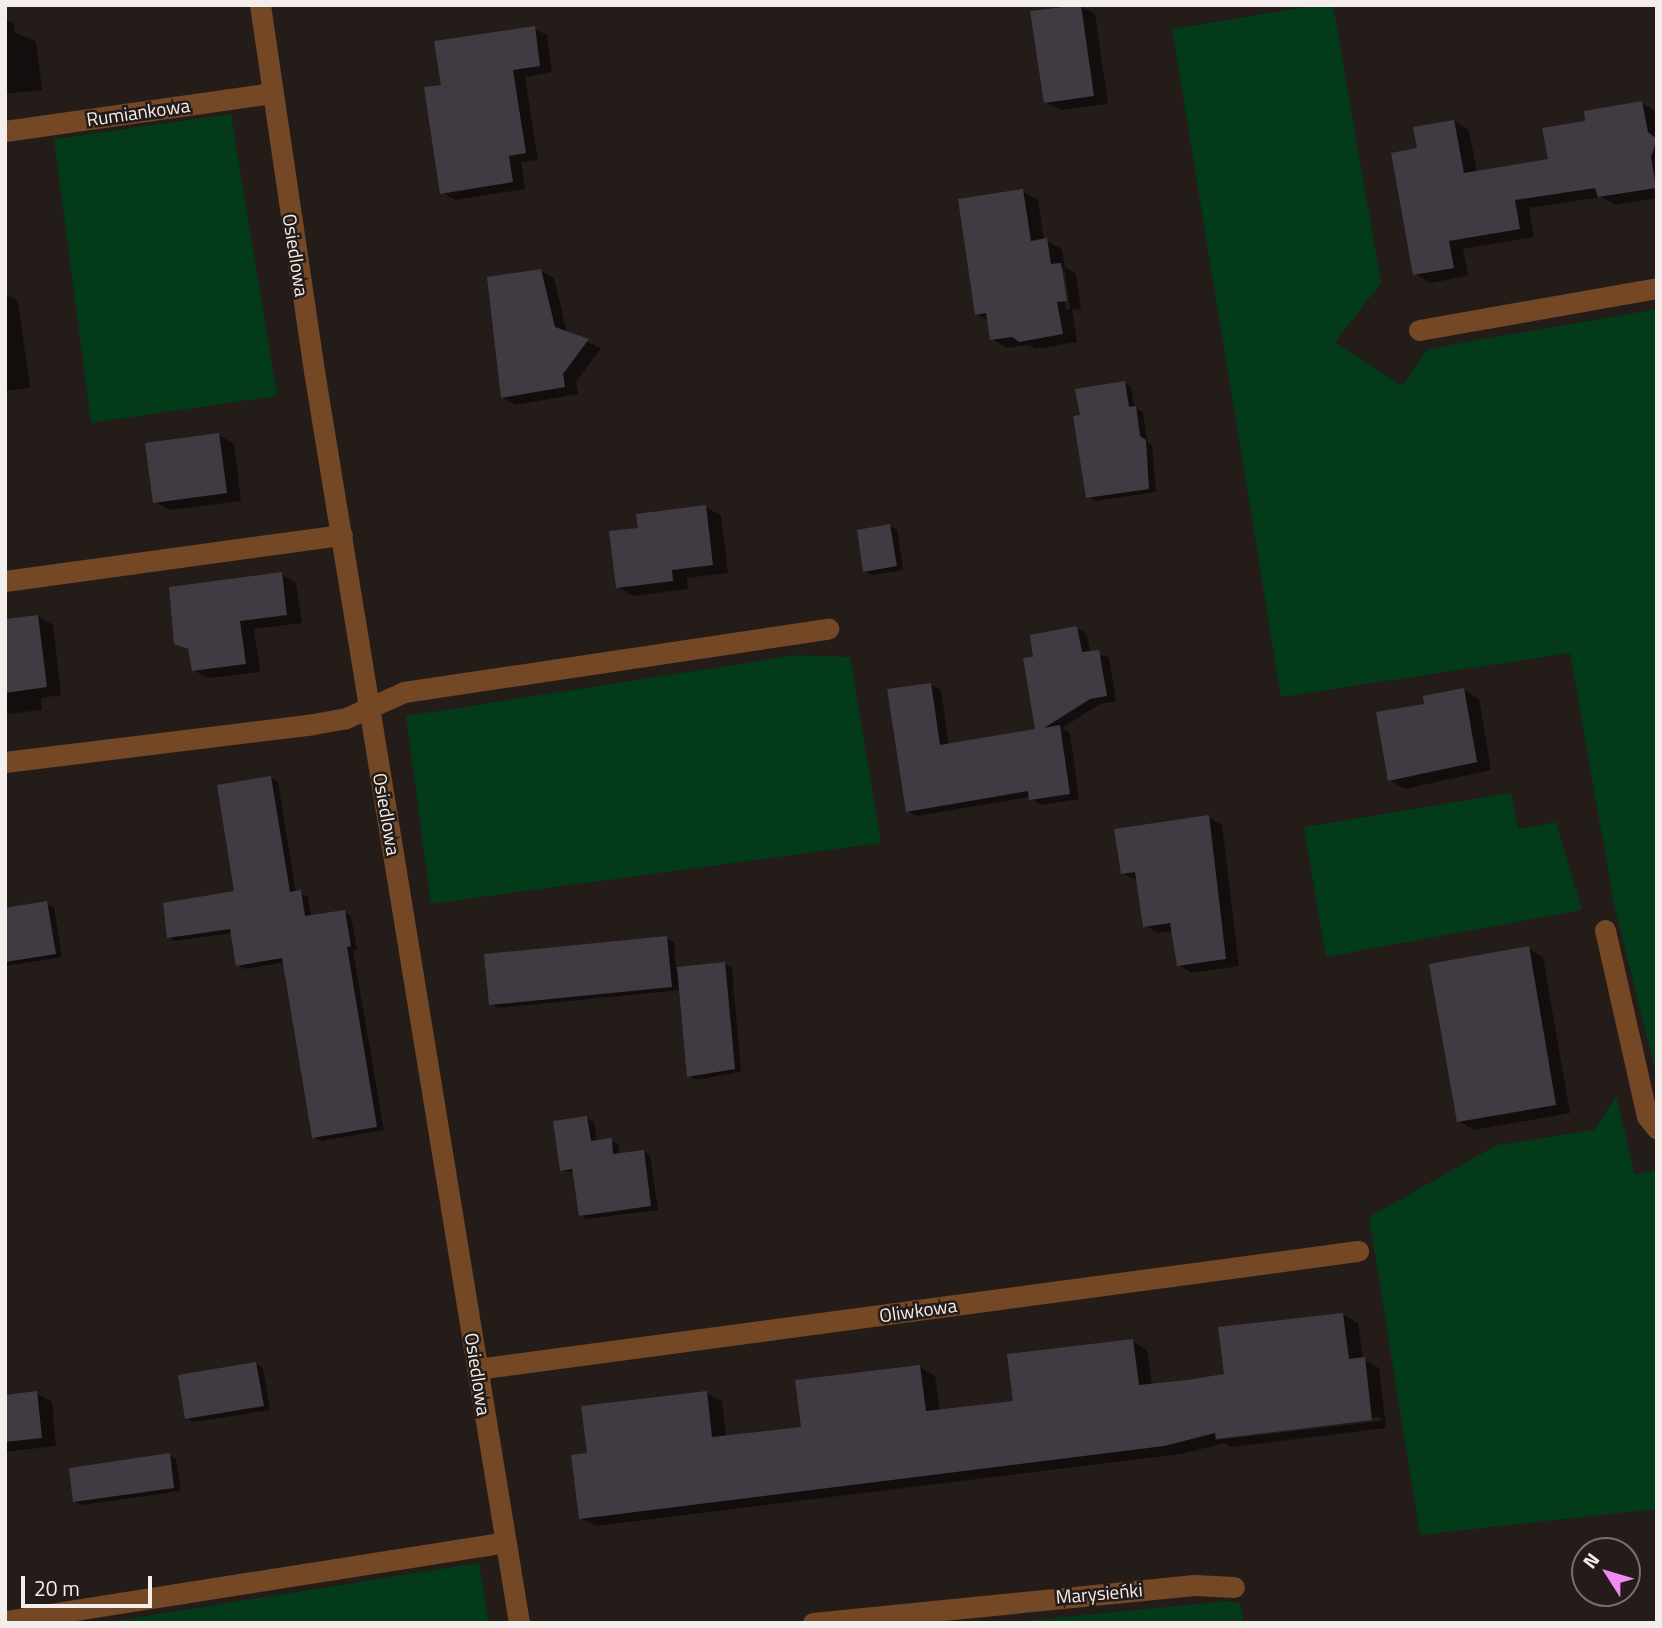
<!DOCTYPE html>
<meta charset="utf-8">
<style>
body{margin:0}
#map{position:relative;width:1662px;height:1628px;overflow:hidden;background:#241c19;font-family:"Titillium Web",sans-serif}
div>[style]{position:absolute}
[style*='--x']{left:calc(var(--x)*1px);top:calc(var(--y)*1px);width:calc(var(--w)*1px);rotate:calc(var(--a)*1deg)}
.green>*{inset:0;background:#023a1a}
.shadow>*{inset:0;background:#0007}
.building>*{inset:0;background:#403b43}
.service>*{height:21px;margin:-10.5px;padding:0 10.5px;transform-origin:10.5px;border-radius:10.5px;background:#744725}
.minor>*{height:21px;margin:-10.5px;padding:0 10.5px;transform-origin:10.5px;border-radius:10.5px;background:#744725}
span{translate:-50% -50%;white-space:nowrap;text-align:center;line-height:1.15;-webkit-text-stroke:5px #241c19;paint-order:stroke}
.street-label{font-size:19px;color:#f3edeb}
.frame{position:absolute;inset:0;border:7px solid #f3edeb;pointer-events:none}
.north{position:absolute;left:1571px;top:1537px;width:70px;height:70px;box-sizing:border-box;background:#241c19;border:2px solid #77706d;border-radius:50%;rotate:307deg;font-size:19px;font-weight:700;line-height:28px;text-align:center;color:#f3edeb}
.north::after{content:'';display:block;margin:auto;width:24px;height:32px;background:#f08bf5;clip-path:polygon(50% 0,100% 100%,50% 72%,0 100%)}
.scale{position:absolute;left:21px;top:1576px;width:131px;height:32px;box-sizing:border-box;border:4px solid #f3edeb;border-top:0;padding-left:9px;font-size:21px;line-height:24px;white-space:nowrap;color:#f3edeb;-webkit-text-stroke:5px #241c19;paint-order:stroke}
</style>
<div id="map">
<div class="green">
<i style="clip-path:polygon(1318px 5px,1333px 5px,1381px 283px,1335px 342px,1402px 386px,1427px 349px,1657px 309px,1657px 1079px,1614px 904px,1570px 653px,1281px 697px,1172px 29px)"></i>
<i style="clip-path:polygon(231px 114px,277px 396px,91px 423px,54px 139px)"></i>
<i style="clip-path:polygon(797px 655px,850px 657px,881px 843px,431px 904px,406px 716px)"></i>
<i style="clip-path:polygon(1511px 793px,1518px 829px,1556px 822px,1582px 910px,1326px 957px,1304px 827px)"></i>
<i style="clip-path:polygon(1616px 1096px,1635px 1174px,1657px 1170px,1657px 1509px,1420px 1535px,1369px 1217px,1497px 1145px,1594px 1130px)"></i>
<i style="clip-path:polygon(479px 1563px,489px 1623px,101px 1623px)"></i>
<i style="clip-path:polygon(1226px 1601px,1240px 1603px,1244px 1623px,1002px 1623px)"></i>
</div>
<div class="shadow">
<i style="clip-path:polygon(1080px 6px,1095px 14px,1108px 104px,1061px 110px,1045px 102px)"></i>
<i style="clip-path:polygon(5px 19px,14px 24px,15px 33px,36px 41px,42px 90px,5px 94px)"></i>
<i style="clip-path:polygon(534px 28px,547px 35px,552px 72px,525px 77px,538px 160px,521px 162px,525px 189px,455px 200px,442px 192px,443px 87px)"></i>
<i style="clip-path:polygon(1642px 103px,1657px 112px,1657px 198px,1615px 205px,1601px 197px,1529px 208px,1534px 237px,1463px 249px,1468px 276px,1430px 283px,1415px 274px,1419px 150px,1454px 121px,1469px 130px,1477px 172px,1550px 160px,1587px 122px)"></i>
<i style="clip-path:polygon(evenodd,1022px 191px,1038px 200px,1044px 240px,1062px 249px,1065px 267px,1076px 274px,1081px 309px,1072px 310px,1077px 342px,1036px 349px,1028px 345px,1007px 348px,992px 339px,989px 321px,977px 314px,1022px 191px,1060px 269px,1064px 269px,1070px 309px,1066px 310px,1060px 269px)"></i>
<i style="clip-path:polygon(541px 271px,554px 278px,567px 333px,601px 348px,576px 382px,578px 394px,515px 405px,502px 397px)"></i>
<i style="clip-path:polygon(5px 294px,18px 301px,30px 388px,5px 391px)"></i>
<i style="clip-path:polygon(1124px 383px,1131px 387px,1135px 408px,1143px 412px,1147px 441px,1152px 445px,1156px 492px,1095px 501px,1088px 497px,1082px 416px)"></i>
<i style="clip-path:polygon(219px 435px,234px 444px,241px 501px,170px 510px,155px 502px)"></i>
<i style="clip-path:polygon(705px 507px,721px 515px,728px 573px,687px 578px,688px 589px,633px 596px,618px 587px,640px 530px)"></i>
<i style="clip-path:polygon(890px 526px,897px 530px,903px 570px,872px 575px,865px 571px)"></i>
<i style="clip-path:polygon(281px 574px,296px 583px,302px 623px,254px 629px,260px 672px,209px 678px,193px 670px,189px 651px,176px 643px)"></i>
<i style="clip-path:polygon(37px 616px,53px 625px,61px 695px,41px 698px,42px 710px,7px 714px,5px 621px)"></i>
<i style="clip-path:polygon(1077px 628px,1087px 634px,1090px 653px,1109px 657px,1116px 701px,1100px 704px,1062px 728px,1070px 733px,1079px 799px,1041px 805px,1030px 797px,917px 816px,907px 811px,931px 684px,941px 690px,949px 745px,1037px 731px,1035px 658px)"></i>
<i style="clip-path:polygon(1464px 690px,1479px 699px,1491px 770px,1405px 789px,1389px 780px,1426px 705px)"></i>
<i style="clip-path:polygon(271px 778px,278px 782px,296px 893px,308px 896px,311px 917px,344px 911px,351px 916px,357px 950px,353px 951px,384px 1130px,321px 1141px,314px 1137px,285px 962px,245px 969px,238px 965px,233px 933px,175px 941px,168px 937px,236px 893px)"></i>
<i style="clip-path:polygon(1209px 817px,1222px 825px,1239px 966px,1192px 973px,1179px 965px,1174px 931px,1158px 933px,1144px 925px,1138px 881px,1122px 873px)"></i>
<i style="clip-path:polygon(46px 903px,54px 907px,62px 957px,5px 966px,5px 909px)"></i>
<i style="clip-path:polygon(666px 938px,674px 942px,676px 969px,725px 964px,732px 968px,741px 1072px,696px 1080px,689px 1076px,681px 990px,498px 1008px,491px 1004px)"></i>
<i style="clip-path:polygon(1528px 948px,1543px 957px,1570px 1113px,1474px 1130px,1458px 1121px)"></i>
<i style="clip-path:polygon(587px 1118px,594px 1122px,597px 1142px,611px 1140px,618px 1144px,619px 1155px,643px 1151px,650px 1155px,658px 1210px,587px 1219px,580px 1215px,575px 1173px,561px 1170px)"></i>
<i style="clip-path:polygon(evenodd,1343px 1314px,1358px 1323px,1363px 1359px,1379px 1368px,1386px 1428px,1232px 1447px,1225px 1443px,1181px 1454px,596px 1526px,580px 1518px,589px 1455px,706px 1393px,722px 1401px,726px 1437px,803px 1429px,920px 1367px,935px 1376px,940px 1411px,1015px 1403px,1132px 1341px,1147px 1350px,1152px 1385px,1225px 1376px,1343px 1314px,1380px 1417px,1381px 1421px,1215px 1440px,1215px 1438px,1380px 1417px)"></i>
<i style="clip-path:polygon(256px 1364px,263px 1368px,270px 1410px,194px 1422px,187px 1418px)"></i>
<i style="clip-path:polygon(36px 1393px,52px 1402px,56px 1446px,5px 1452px,5px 1396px)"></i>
<i style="clip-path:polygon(169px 1455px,176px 1459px,181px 1491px,82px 1505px,75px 1501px)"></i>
</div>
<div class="building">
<i style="clip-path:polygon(1081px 5px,1094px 96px,1044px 103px,1030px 11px)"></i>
<i style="clip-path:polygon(535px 26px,540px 66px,513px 70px,526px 153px,509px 156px,513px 182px,440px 194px,424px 87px,441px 85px,434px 41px)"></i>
<i style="clip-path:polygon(1642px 101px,1648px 132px,1657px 139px,1651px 157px,1656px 188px,1598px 197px,1595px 188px,1515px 200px,1520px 229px,1449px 241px,1454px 268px,1413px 275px,1391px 153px,1417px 148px,1413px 127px,1454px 120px,1464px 173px,1548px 159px,1542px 128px,1585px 121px,1584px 111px)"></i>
<i style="clip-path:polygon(1023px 189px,1031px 241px,1047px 238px,1051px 264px,1061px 263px,1067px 301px,1057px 302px,1063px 334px,1019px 342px,1012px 337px,990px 340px,986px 313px,975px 315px,958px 199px)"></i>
<i style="clip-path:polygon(541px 269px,555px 327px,589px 339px,563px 374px,565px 387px,501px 398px,487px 277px)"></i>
<i style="clip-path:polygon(1125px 381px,1129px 407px,1136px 406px,1140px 436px,1146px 440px,1149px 489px,1086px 498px,1073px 416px,1080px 415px,1075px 389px)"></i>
<i style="clip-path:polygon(219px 433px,227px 493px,153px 503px,145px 443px)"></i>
<i style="clip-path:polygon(706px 505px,713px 565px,672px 570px,673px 581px,616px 588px,609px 531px,638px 528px,636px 514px)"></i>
<i style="clip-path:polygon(890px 524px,897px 566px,863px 572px,857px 530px)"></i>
<i style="clip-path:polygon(282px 572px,287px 615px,240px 621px,246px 664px,192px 671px,188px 649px,174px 644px,169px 587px)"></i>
<i style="clip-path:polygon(38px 615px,47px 687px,5px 693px,5px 619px)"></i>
<i style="clip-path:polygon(1077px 626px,1082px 652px,1099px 650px,1107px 696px,1090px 699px,1044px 728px,1060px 725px,1070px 794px,1029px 800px,1028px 791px,906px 812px,887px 689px,931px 683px,940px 745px,1035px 729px,1023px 658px,1033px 657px,1030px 635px)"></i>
<i style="clip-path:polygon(1464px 688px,1477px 762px,1388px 781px,1376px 712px,1424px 704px,1423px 696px)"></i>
<i style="clip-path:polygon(271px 776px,290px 892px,301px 890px,305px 916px,345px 910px,351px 946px,347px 947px,377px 1127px,312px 1138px,282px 958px,236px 966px,230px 929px,167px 938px,163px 903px,234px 891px,217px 785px)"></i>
<i style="clip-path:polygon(1209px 815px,1226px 959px,1177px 966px,1170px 923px,1143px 927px,1135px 872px,1121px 874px,1114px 829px)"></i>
<i style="clip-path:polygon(47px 901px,56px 954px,5px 962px,5px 908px)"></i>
<i style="clip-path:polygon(667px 936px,672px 987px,489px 1005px,484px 954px)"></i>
<i style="clip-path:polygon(1529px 946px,1556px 1105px,1457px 1122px,1429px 964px)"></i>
<i style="clip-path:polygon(725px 962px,735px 1069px,687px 1077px,677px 967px)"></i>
<i style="clip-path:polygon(587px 1116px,591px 1141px,612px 1138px,613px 1154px,644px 1150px,651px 1206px,579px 1216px,572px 1169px,560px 1171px,553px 1121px)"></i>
<i style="clip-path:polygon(1343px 1313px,1349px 1359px,1365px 1357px,1372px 1420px,1216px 1439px,1215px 1433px,1164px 1446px,579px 1519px,571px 1455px,587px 1453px,581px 1406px,707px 1391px,712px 1437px,801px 1427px,795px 1380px,920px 1365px,926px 1411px,1013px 1401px,1007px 1354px,1133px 1339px,1139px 1385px,1187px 1380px,1224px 1374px,1218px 1327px)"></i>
<i style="clip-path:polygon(256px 1362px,264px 1406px,185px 1419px,178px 1375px)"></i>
<i style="clip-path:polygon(37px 1391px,42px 1438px,5px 1442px,5px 1395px)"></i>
<i style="clip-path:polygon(170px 1453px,174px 1488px,73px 1502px,69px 1468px)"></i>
</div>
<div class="service">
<i style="--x:1419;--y:330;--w:242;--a:-10"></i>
<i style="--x:5;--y:581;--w:340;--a:-7.8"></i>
<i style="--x:5;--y:762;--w:310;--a:-7"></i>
<i style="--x:313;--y:724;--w:34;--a:-10"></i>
<i style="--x:346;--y:718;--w:64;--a:-24.1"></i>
<i style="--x:404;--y:692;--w:429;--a:-8.5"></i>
<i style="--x:5;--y:1621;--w:507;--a:-8.96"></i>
</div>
<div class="minor">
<i style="--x:260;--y:5;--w:370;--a:81.6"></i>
<i style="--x:314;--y:371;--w:1269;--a:80.7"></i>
<i style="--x:5;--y:131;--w:270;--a:-8.1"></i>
<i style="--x:1605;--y:930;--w:191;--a:77.3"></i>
<i style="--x:1647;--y:1116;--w:16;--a:52"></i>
<i style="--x:477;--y:1369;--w:889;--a:-7.63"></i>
<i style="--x:813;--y:1623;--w:383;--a:-5.7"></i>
<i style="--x:1194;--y:1585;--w:40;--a:2.9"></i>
</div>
<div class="street-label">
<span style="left:138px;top:112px;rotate:-8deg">Rumiankowa</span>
<span style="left:296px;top:255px;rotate:81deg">Osiedlowa</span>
<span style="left:387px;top:814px;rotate:80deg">Osiedlowa</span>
<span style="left:918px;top:1310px;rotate:-8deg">Oliwkowa</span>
<span style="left:478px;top:1374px;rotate:81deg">Osiedlowa</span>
<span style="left:1099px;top:1593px;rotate:-5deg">Marysieńki</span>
</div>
<div class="frame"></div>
<div class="north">N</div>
<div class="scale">20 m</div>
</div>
